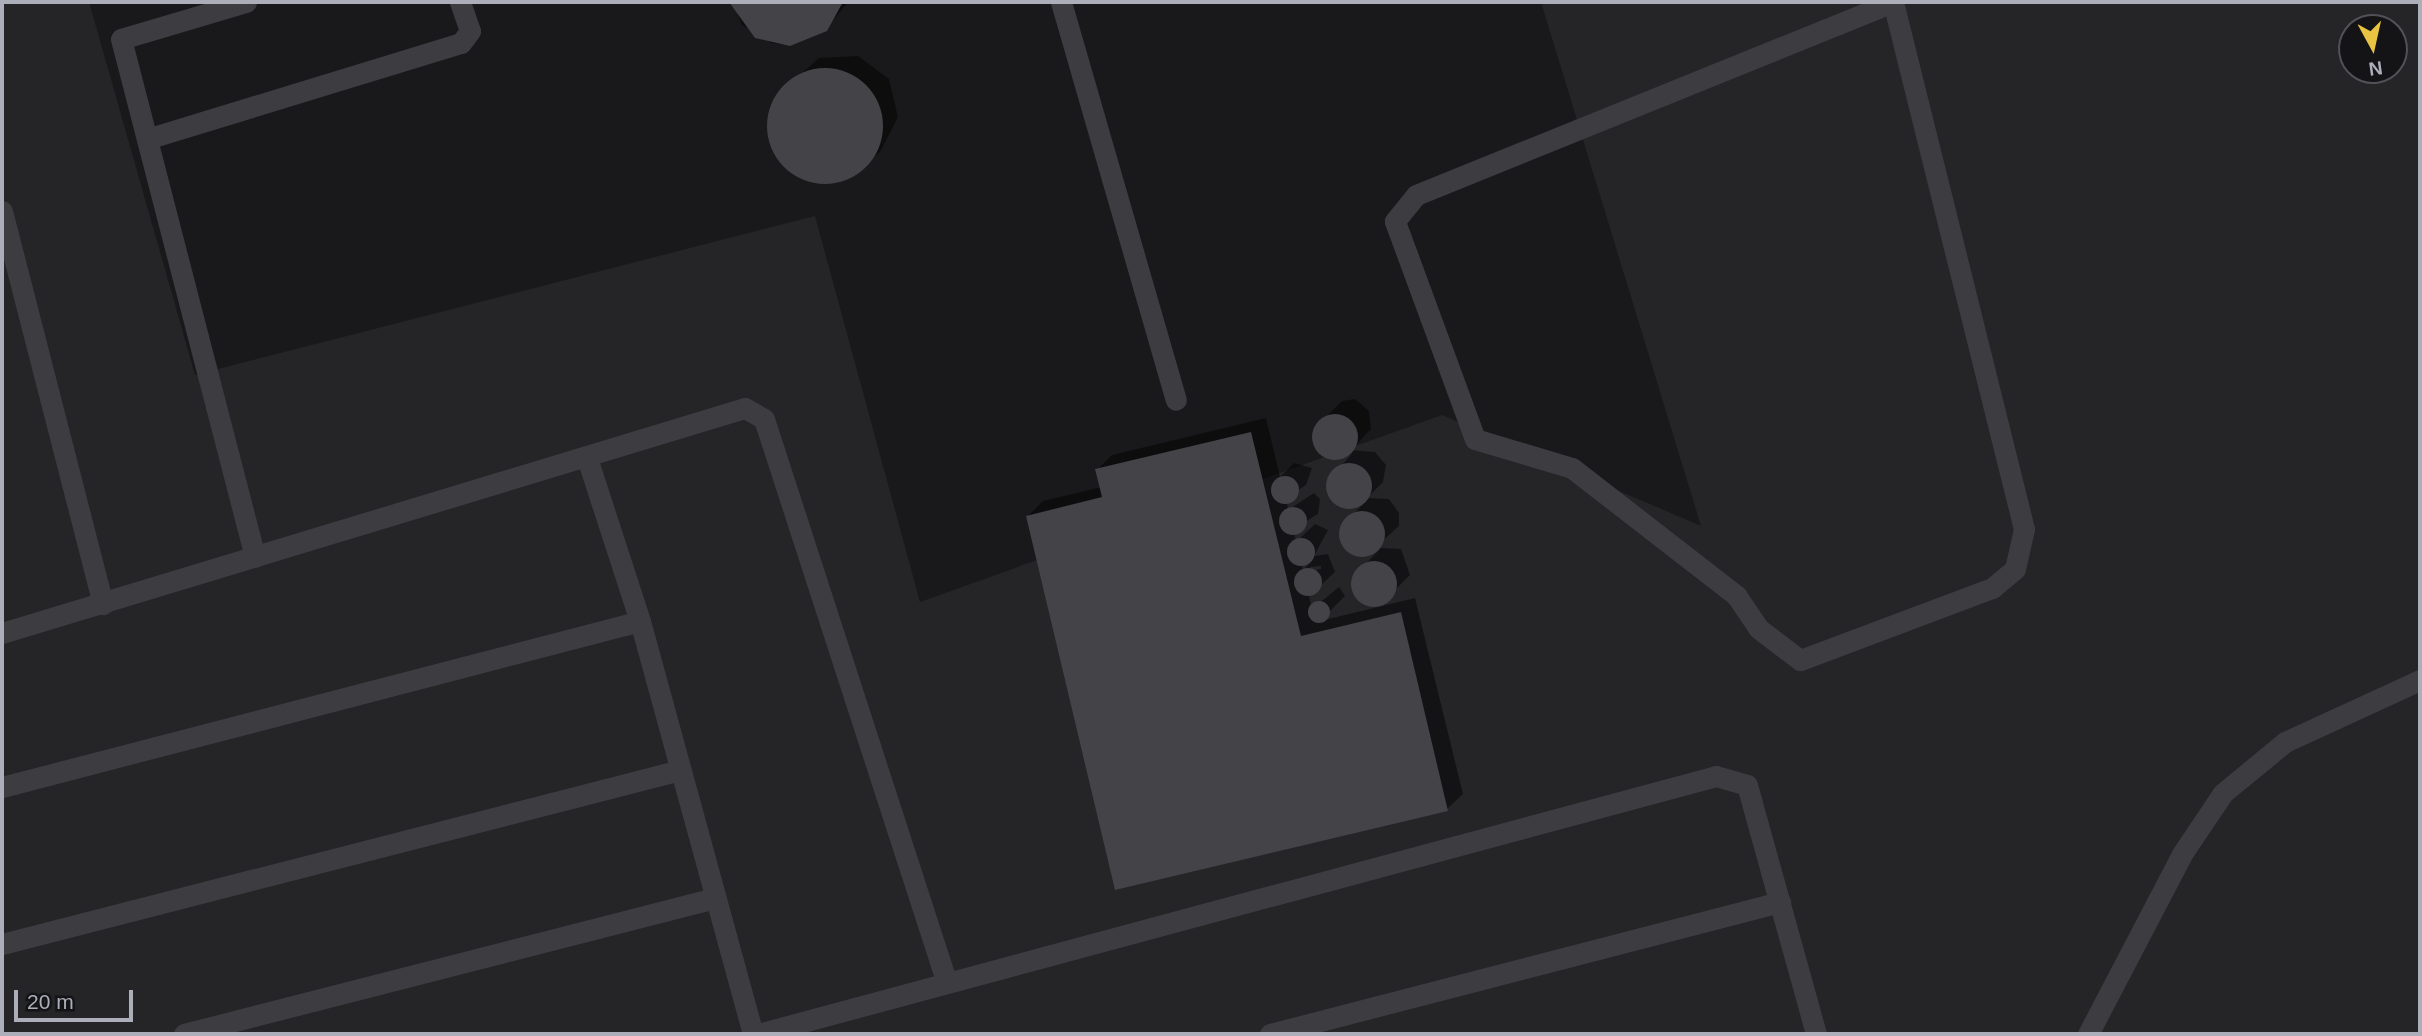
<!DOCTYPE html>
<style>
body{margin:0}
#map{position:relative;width:2422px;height:1036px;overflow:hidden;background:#19191b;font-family:Helvetica,sans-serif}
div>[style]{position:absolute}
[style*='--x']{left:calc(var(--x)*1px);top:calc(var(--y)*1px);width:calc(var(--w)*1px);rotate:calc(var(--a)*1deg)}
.built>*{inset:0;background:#252528}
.shadow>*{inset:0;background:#0007}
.building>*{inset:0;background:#434348}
.round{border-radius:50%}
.lane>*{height:21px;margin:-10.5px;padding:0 10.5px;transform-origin:10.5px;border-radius:10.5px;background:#3c3c41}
span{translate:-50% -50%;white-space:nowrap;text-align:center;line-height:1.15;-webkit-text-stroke:5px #141416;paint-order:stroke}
.frame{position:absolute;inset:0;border:4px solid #acaeba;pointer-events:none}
.north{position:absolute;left:2338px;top:14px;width:70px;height:70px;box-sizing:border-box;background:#141416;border:2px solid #515258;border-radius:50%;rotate:172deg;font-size:19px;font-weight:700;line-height:28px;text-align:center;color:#acaeba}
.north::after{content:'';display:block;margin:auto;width:24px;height:32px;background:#e9c443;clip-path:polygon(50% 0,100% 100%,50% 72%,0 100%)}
.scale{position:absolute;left:14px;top:990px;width:119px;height:32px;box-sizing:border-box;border:4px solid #acaeba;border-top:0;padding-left:9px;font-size:21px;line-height:24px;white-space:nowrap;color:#acaeba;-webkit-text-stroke:5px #141416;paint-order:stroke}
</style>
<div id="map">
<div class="built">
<i style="clip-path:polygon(evenodd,2px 2px,89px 2px,195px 375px,815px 216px,920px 602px,1442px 415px,1701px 526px,1541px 2px,2420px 2px,2420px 1034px,2px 1034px,2px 2px,2352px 28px,2394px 28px,2394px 70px,2352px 70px,2352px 28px)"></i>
</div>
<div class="shadow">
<i style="clip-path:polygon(733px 2px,848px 2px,826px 29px,790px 45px,772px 43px,742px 25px)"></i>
<i style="clip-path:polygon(858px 56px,889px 79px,898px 117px,880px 152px,847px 178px,810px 182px,794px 175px,772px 148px,768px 132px,775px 97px,819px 58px)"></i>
<i style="clip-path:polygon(1355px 399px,1369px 411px,1371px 429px,1351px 450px,1375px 452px,1386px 465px,1383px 482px,1367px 498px,1389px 499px,1399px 513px,1399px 526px,1368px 554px,1354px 554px,1341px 538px,1342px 526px,1366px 501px,1341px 506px,1330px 496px,1329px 479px,1351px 455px,1327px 457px,1316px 446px,1314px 429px,1342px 401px)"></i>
<i style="clip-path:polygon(evenodd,1266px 418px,1280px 477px,1294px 463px,1312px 468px,1306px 485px,1286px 498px,1288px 510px,1314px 493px,1320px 499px,1318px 514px,1293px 529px,1296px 542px,1315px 524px,1328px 530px,1314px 556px,1328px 554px,1335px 572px,1309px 596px,1312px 609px,1339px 587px,1345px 596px,1320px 621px,1415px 598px,1463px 794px,1447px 809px,1028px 516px,1043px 501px,1102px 487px,1097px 470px,1112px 455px,1266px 418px,1301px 561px,1309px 564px,1303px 570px,1301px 561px,1266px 418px,1321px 566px,1321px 569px,1310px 571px,1310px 567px,1321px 566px)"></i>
<i style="clip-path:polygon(1381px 548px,1401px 549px,1410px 575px,1381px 604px,1362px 601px,1354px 576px)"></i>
</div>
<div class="building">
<i style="clip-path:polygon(729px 2px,843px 2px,827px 31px,790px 46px,755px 38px)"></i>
<i class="round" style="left:767px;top:68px;width:116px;height:116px"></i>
<i class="round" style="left:1312px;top:414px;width:46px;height:46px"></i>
<i style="clip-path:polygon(1251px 432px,1301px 636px,1401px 612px,1448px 811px,1115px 890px,1026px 516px,1102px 497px,1095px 469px)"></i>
<i class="round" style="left:1326px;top:463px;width:46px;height:46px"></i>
<i class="round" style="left:1271px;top:476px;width:28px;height:28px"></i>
<i class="round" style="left:1279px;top:507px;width:28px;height:28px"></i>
<i class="round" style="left:1339px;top:511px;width:46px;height:46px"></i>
<i class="round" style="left:1287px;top:538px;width:28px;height:28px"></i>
<i class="round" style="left:1351px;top:561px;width:46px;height:46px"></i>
<i class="round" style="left:1294px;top:568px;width:28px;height:28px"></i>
<i class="round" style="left:1308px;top:601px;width:22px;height:22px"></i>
</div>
<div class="lane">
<i style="--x:246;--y:2;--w:130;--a:163.5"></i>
<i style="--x:121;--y:39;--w:535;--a:75.5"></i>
<i style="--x:1061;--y:2;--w:414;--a:73.9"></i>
<i style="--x:1893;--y:2;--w:543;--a:76.04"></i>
<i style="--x:2024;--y:529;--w:41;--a:102.7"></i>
<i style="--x:2015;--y:569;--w:30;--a:140"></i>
<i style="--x:1992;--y:588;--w:205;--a:159.4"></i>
<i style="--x:1800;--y:660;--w:51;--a:-142.9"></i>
<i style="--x:1759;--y:629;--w:40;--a:-124"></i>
<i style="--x:1737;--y:596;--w:209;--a:-142.2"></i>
<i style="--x:1572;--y:468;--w:101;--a:-163.4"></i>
<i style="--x:1475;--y:439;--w:232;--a:-110.2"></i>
<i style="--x:1395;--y:221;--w:33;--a:-51"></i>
<i style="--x:1416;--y:195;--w:515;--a:-22.03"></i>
<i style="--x:150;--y:138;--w:325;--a:-17"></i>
<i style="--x:461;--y:43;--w:15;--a:-53"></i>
<i style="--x:470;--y:31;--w:31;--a:-109"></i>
<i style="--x:2;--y:211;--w:406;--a:75.6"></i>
<i style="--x:588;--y:461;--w:168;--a:72"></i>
<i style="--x:640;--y:621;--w:428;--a:74.7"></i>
<i style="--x:2;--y:633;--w:776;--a:-16.85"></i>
<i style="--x:745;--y:408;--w:22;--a:30"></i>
<i style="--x:764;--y:419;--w:590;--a:72.03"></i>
<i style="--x:2;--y:787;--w:659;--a:-14.58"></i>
<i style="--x:2;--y:944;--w:700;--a:-14.39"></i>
<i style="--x:184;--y:1034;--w:544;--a:-14.37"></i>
<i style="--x:758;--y:1034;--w:992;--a:-15.07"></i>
<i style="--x:1716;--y:776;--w:32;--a:16"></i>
<i style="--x:1747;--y:785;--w:258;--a:74.5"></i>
<i style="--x:1270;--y:1034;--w:527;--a:-14.51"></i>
<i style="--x:2088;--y:1034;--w:203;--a:-62.4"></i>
<i style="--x:2182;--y:854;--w:73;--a:-56.1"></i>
<i style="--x:2223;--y:793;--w:80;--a:-39.4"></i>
<i style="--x:2285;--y:742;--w:149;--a:-24.7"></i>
</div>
<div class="frame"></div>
<div class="north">N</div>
<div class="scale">20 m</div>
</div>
